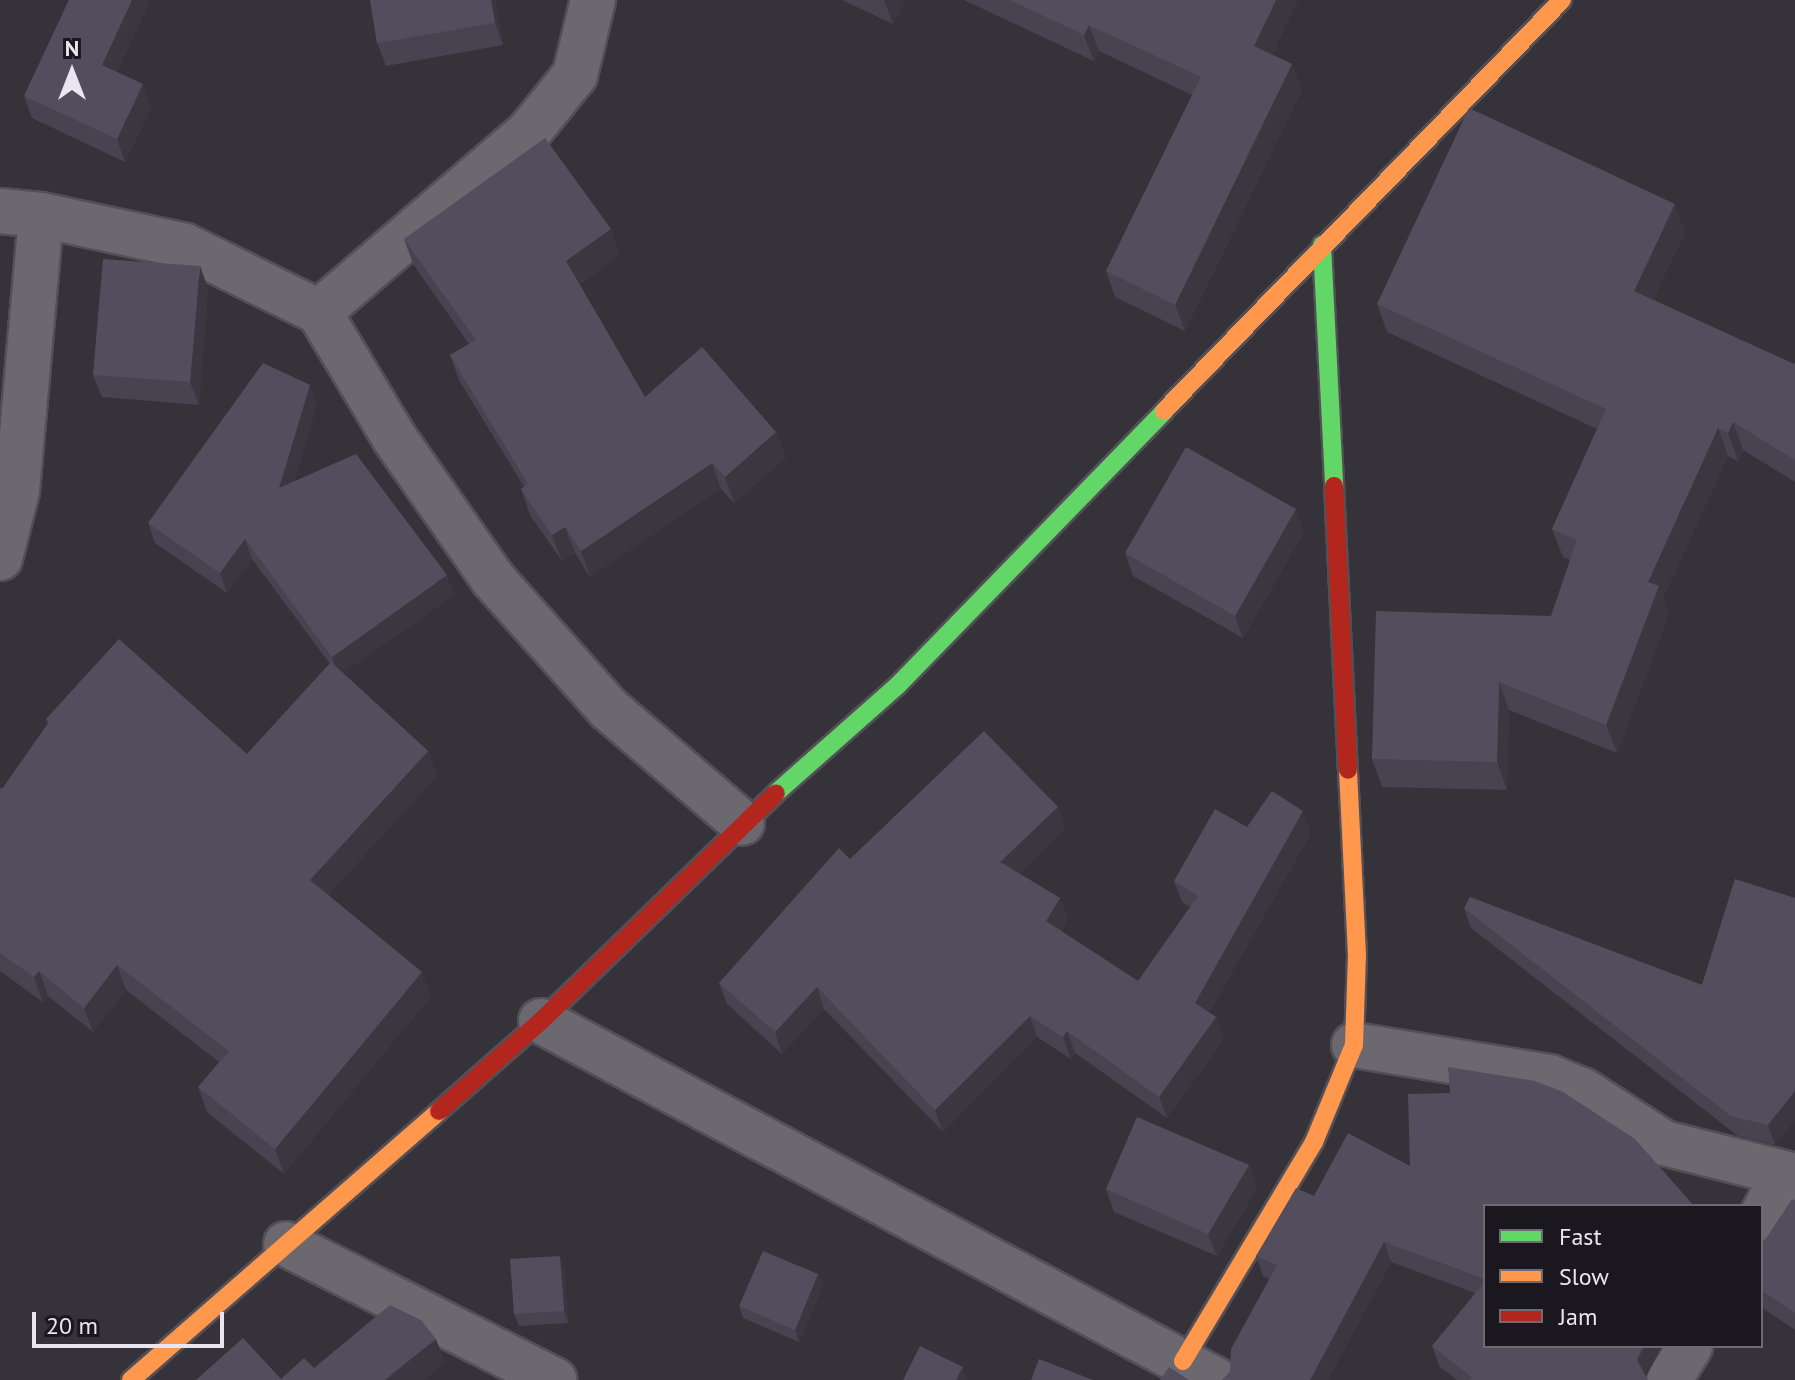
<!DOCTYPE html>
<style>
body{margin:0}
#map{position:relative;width:1795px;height:1380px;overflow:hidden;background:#35323a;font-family:"PT Sans",sans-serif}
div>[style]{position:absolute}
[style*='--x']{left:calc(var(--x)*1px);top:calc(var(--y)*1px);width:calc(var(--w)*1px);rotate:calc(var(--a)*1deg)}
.roads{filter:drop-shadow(2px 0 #534f57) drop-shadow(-2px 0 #534f57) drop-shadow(0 2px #534f57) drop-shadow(0 -2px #534f57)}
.street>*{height:44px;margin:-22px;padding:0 22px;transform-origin:22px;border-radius:22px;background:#6b686f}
.fast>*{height:18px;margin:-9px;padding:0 9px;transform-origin:9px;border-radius:9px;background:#63d668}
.slow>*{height:18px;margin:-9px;padding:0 9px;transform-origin:9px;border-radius:9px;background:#ff974d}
.jam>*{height:18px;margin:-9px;padding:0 9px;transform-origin:9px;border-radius:9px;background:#b3261e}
.wall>*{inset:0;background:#474350}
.shaded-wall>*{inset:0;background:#3a3741}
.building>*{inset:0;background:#534e5d}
span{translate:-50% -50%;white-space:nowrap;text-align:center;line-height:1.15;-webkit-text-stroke:7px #1a171f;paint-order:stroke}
.legend{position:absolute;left:1483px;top:1204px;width:280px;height:144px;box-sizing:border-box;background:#1a171f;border:2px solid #6d6a73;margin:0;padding:10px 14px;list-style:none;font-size:24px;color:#eae6f1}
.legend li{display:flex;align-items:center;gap:16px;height:40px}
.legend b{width:40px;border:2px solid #6d6a73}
.north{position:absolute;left:32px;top:32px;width:80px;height:80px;-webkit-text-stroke:6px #1a171f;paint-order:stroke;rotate:0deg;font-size:22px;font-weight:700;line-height:32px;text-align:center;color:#eae6f1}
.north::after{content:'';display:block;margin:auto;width:28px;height:36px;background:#eae6f1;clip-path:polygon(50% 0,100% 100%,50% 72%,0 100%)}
.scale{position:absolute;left:32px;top:1312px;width:192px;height:36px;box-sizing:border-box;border:4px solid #eae6f1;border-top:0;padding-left:10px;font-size:24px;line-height:28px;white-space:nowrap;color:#eae6f1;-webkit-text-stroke:6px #1a171f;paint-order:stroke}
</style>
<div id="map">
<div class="roads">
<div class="street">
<i style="--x:0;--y:211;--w:41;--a:5.6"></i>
<i style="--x:41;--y:215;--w:147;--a:12.1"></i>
<i style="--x:185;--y:246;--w:149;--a:26.2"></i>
<i style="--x:319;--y:312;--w:148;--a:59.1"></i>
<i style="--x:395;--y:439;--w:171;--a:55"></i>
<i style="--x:493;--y:579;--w:174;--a:48.3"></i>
<i style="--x:609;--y:709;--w:175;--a:40.6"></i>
<i style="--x:319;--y:312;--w:275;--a:-40.6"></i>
<i style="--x:528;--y:133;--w:75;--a:-51"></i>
<i style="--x:575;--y:75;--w:77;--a:-76.5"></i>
<i style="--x:0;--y:558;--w:69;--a:-75.8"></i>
<i style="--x:17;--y:491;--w:277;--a:-85"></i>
<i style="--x:541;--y:1021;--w:765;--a:28.01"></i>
<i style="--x:1354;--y:1045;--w:198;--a:9.3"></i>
<i style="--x:1549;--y:1077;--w:35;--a:22"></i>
<i style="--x:1582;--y:1090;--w:98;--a:32.9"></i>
<i style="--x:1664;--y:1143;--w:135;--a:14.1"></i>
<i style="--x:1761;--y:1218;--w:48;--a:-62.9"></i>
<i style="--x:286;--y:1244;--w:301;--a:26.9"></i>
<i style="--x:1669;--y:1380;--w:40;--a:-58"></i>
</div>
<div class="fast">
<i style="--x:1322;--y:245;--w:241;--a:87.1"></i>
<i style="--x:776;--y:793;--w:163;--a:-41.5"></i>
<i style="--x:898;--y:685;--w:382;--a:-45.8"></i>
</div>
<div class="slow">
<i style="--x:1164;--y:411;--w:572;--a:-45.92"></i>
<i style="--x:1183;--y:1361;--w:255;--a:-59.1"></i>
<i style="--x:1314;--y:1142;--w:105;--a:-67.6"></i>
<i style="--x:1354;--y:1045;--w:90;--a:-88.1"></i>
<i style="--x:1357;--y:955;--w:185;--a:-92.8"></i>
<i style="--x:131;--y:1380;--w:409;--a:-41.1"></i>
</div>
<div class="jam">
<i style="--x:1334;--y:486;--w:284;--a:87.2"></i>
<i style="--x:439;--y:1111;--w:136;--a:-41.4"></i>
<i style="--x:541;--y:1021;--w:327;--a:-44.1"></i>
</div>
</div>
<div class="wall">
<i style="clip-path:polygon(69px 0,150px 0,150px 1px,117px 72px,151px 107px,125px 162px,32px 118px,24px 96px)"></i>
<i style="clip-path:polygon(370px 0,495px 0,503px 45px,386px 66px,377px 43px)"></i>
<i style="clip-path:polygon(842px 0,905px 0,893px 24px)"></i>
<i style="clip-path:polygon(964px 0,1298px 0,1272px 55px,1292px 64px,1302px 90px,1185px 331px,1115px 297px,1106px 271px,1192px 95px,1099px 51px,1094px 61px)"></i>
<i style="clip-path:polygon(1685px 232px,1653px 300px,1794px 364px,1795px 363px,1795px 482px,1743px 450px,1738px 461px,1728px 456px,1663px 598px,1669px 614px,1617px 753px,1509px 710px,1507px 790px,1382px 787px,1372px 759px,1551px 616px,1570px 560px,1563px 557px,1552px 529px,1597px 429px,1387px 332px,1377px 304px)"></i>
<i style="clip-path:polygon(404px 239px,620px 255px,579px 284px,645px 397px,776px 432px,786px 458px,734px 503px,721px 489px,590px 577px,575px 553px,562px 561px,530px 515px,521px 489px,524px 487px,459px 380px,450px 355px,469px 344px,413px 264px)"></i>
<i style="clip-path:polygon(208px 288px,199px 405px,102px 397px,93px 375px)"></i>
<i style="clip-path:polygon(317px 405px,294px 482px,454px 595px,343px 673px,428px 751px,437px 776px,328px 895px,431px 996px,284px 1174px,207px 1112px,198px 1087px,219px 1062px,126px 990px,93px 1032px,48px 996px,43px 1002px,0 971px,0 788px,2px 789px,48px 724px,46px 719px,247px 754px,330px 664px,252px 559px,227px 593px,155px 543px,148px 523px)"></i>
<i style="clip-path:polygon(1304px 532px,1243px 638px,1133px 576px,1125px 553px)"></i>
<i style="clip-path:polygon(1247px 827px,1311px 833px,1209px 1013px,1216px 1017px,1224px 1039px,1167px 1118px,1075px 1053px,1071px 1059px,1037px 1037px,943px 1132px,824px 1009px,782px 1054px,727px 1004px,719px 983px,850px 859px,1065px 828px,1019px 873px,1060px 898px,1068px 919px,1061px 931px,1138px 981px,1190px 907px,1182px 902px,1174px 881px)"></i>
<i style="clip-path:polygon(1735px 879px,1775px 1145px,1738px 1136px,1471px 928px,1464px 908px,1702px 985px)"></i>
<i style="clip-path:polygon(1249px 1165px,1257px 1188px,1217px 1256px,1114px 1212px,1106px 1189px)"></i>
<i style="clip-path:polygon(1314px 1196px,1485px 1206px,1485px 1346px,1662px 1346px,1646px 1377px,1648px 1380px,1457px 1380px,1439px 1366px,1432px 1346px,1475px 1293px,1391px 1262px,1328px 1380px,1222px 1380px,1230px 1372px,1269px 1279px,1263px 1276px,1256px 1256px)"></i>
<i style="clip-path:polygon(1795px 1201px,1795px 1330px,1761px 1307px,1761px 1246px)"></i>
<i style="clip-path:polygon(564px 1268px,568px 1323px,519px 1326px,514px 1314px)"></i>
<i style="clip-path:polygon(818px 1274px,823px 1286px,799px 1342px,743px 1318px,739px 1306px)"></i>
</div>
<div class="shaded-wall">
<i style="clip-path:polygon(132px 0,150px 0,150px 1px,110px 87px,102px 65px)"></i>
<i style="clip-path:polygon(491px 0,495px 0,503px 45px,495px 23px)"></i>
<i style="clip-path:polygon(884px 0,905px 0,893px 24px)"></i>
<i style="clip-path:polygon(1276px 0,1298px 0,1264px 72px,1254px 46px)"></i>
<i style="clip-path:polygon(1089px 25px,1099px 51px,1094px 61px,1084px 35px)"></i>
<i style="clip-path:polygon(1292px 64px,1302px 90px,1185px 331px,1175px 305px)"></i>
<i style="clip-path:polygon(143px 84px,151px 107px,125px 162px,117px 139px)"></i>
<i style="clip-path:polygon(1675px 204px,1685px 232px,1644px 319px,1634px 291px)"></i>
<i style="clip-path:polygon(611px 229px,620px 255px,575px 286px,566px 261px)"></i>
<i style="clip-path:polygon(200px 266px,208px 288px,199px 405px,190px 382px)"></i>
<i style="clip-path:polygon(310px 385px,317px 405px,287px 508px,279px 488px)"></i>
<i style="clip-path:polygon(1733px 422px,1743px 450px,1738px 461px,1728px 433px)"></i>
<i style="clip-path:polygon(1718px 428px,1728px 456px,1663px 598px,1669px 614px,1617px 753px,1606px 725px,1648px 582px)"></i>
<i style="clip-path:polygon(776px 432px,786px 458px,734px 503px,725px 477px)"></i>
<i style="clip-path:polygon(712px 463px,721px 489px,590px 577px,581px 551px)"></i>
<i style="clip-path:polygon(1296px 509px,1304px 532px,1243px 638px,1235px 616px)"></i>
<i style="clip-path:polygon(565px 527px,575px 553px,562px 561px,552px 535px)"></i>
<i style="clip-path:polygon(245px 539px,252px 559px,227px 593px,220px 573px)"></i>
<i style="clip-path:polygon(447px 575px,454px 595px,339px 676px,332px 657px)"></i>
<i style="clip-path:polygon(1499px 682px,1509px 710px,1507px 790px,1497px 762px)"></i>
<i style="clip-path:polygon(428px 751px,437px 776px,319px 905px,310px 880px)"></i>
<i style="clip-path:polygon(1058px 807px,1065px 828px,1008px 883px,1000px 862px)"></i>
<i style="clip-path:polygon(1303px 811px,1311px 833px,1203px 1024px,1195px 1003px)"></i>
<i style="clip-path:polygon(1060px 898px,1068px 919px,1054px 942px,1046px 921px)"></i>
<i style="clip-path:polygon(117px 965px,126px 990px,93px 1032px,84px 1008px)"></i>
<i style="clip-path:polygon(39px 971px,48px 996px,43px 1002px,34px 977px)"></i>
<i style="clip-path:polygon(422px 972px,431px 996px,284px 1174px,275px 1149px)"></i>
<i style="clip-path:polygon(817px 987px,824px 1009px,782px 1054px,775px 1032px)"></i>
<i style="clip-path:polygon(1030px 1016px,1037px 1037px,943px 1132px,935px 1110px)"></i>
<i style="clip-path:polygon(1216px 1017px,1224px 1039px,1167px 1118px,1159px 1097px)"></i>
<i style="clip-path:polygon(1067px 1031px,1075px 1053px,1071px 1059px,1063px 1037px)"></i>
<i style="clip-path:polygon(1795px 1091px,1795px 1120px,1775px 1145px,1768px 1125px)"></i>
<i style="clip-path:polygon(1249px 1165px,1257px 1188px,1217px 1256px,1208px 1234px)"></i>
<i style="clip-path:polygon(1384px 1242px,1391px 1262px,1328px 1380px,1310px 1380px)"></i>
<i style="clip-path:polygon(560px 1256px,564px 1268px,568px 1323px,564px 1311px)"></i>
<i style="clip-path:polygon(818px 1274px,823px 1286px,799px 1342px,795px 1330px)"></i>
<i style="clip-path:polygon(436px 1339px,445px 1363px,424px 1380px,385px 1380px)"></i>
<i style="clip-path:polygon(1644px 1346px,1662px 1346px,1644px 1380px,1637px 1360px)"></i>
<i style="clip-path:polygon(963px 1367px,967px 1380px,956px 1380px)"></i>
</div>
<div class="building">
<i style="clip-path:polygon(69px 0,132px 0,102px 65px,143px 84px,117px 139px,24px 96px)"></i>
<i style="clip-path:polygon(370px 0,491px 0,495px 23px,377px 43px)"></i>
<i style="clip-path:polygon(1010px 0,1276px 0,1254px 46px,1292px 64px,1175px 305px,1106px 271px,1201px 77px,1089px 25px,1084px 35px)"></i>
<i style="clip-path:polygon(1469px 108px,1675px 204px,1634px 291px,1794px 364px,1795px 363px,1795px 460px,1733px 422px,1728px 433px,1718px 428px,1648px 582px,1659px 586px,1606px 725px,1499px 682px,1497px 762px,1372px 759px,1376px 611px,1551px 616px,1577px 540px,1552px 529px,1606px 409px,1377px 304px)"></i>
<i style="clip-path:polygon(545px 138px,611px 229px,566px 261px,645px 397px,702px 347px,776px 432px,725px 477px,712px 463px,581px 551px,565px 527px,552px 535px,521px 489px,528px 484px,450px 355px,476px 340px,404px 239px)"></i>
<i style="clip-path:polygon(103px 259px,200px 266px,190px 382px,93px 375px)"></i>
<i style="clip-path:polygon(263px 363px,310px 385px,279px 488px,356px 454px,447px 575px,332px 657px,245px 539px,220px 573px,148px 523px)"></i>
<i style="clip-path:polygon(1186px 447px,1296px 509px,1235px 616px,1125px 553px)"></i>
<i style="clip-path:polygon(119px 639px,247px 754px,331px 662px,428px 751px,310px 880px,422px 972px,275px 1149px,198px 1087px,229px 1051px,117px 965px,84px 1008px,39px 971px,34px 977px,0 953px,0 788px,2px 789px,49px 722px,46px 719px)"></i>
<i style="clip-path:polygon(984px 731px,1058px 807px,1000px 862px,1060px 898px,1046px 921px,1138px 981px,1198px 896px,1174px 881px,1215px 809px,1247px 827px,1272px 791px,1303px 811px,1195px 1003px,1216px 1017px,1159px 1097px,1067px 1031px,1063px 1037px,1030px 1016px,935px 1110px,817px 987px,775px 1032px,719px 983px,839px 848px,850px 859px)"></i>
<i style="clip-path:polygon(1735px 879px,1795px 898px,1795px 1091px,1768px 1125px,1731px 1116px,1464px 908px,1470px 897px,1702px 985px)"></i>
<i style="clip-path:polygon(1448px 1067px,1535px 1081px,1563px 1092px,1635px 1139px,1694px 1206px,1485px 1206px,1485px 1279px,1384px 1242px,1310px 1380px,1222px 1380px,1230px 1372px,1231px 1349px,1277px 1265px,1256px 1256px,1296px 1188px,1314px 1196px,1348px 1133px,1410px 1166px,1408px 1094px,1450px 1093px)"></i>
<i style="clip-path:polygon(1137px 1117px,1249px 1165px,1208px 1234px,1106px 1189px)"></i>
<i style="clip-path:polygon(1792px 1199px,1795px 1201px,1795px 1313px,1761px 1290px,1761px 1246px)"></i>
<i style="clip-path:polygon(763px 1251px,818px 1274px,795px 1330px,739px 1306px)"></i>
<i style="clip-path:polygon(560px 1256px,564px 1311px,514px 1314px,510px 1259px)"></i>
<i style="clip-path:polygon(1485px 1282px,1485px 1346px,1644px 1346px,1637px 1360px,1648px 1380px,1469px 1380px,1472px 1377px,1432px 1346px)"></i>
<i style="clip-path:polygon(390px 1305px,421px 1320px,436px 1339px,385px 1380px,196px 1380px,243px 1338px,281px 1379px,304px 1358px,314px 1368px)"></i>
<i style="clip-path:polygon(920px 1346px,963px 1367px,956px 1380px,903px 1380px)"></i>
<i style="clip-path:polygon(1039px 1359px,1093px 1380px,1031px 1380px)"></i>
<i style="clip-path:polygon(1169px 1367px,1189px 1380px,1160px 1380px)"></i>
</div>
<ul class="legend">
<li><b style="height:10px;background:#63d668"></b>Fast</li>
<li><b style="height:10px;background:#ff974d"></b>Slow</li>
<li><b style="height:10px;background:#b3261e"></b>Jam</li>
</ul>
<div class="north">N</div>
<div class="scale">20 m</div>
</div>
